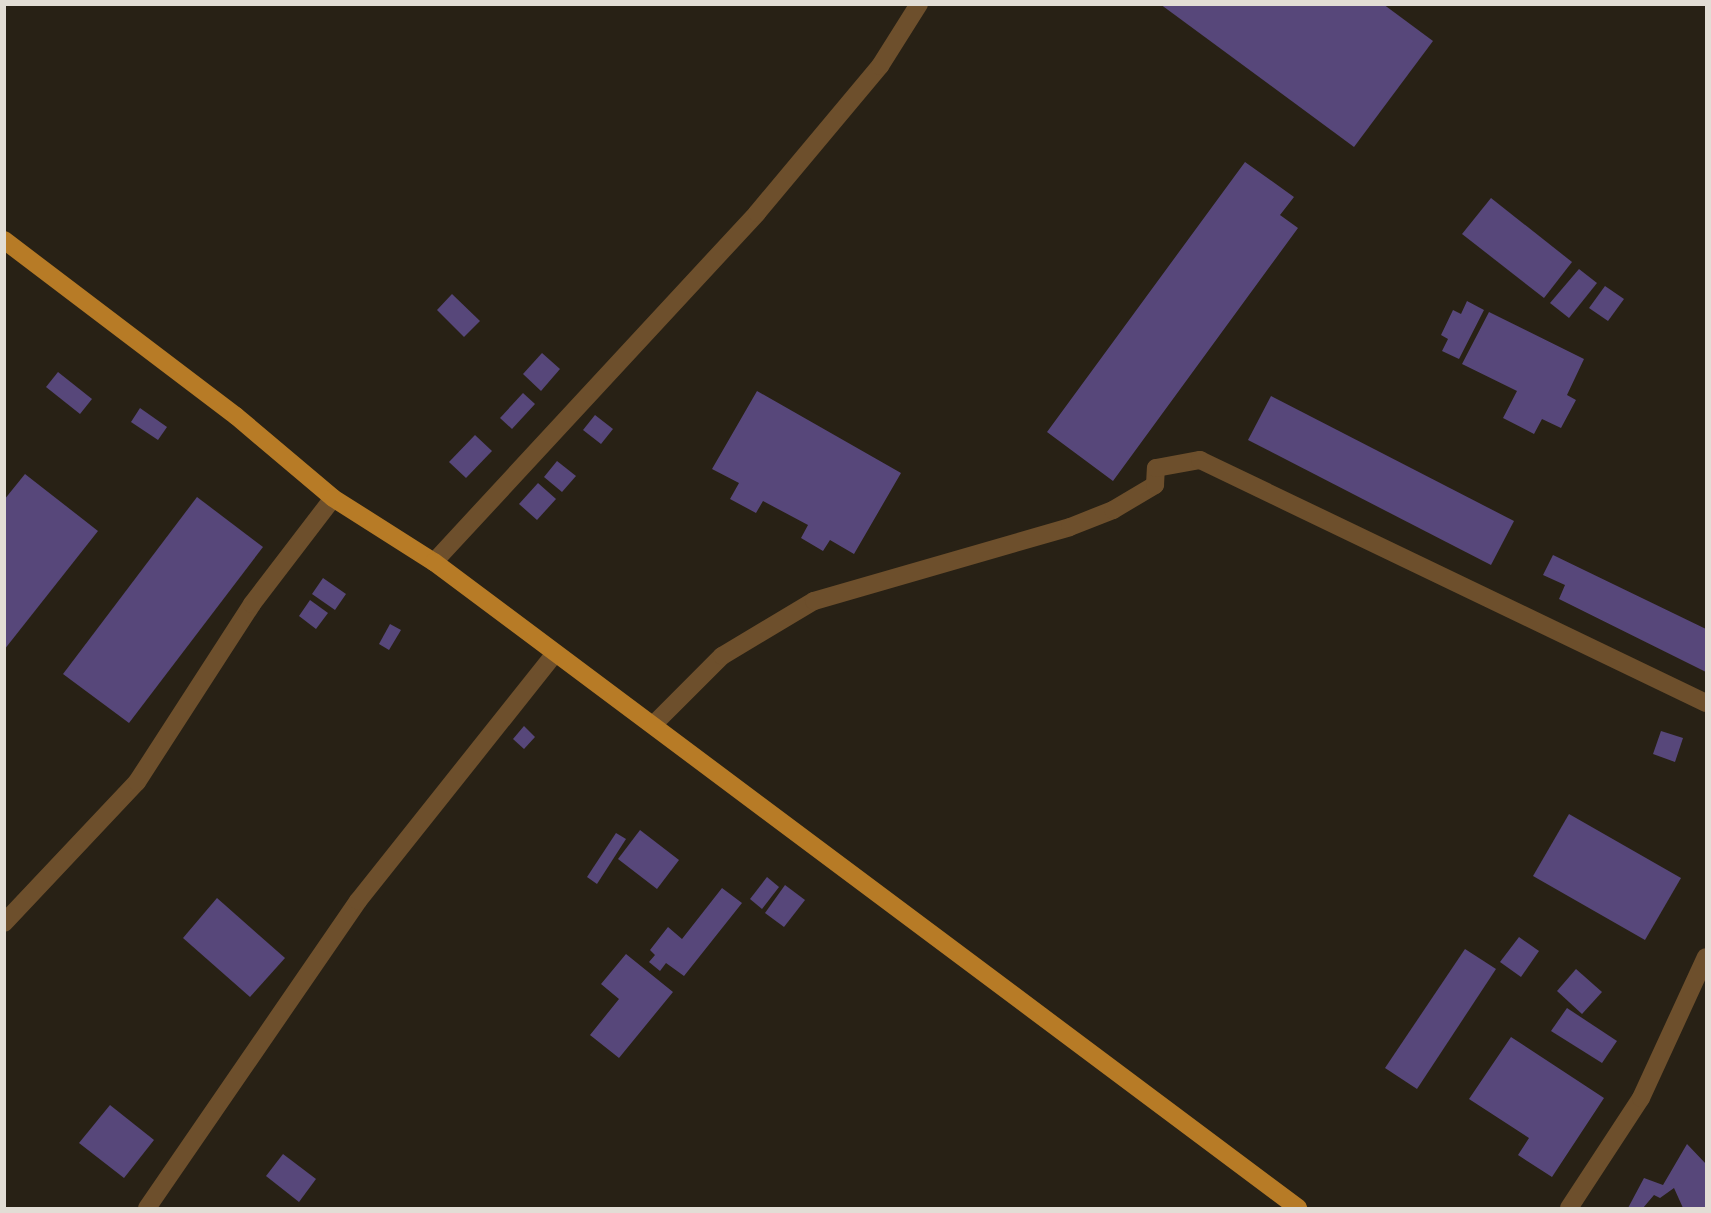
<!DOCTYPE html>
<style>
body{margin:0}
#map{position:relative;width:1711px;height:1213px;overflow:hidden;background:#282115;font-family:"Public Sans",sans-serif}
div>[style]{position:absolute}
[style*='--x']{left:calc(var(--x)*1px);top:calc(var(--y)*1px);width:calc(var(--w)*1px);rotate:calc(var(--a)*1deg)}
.building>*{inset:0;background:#57477a}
.street>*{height:18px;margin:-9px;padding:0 9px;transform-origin:9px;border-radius:9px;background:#6d4f2c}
.primary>*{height:18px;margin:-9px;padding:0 9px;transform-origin:9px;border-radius:9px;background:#b77b26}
span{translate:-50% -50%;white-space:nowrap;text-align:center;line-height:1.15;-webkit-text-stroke:5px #282115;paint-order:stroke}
.frame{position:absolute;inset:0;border:6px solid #e2ddd5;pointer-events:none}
</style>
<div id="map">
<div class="building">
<i style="clip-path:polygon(1160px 4px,1383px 4px,1433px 41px,1354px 147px)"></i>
<i style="clip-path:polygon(1245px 162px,1294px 197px,1280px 215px,1298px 228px,1113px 481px,1047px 432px)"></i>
<i style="clip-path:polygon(1491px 198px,1572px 262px,1544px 298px,1462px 234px)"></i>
<i style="clip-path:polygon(1579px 269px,1597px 283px,1569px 318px,1550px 303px)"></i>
<i style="clip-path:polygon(1605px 286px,1624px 299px,1608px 321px,1589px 308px)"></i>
<i style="clip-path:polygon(452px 294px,480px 321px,464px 337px,437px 310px)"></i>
<i style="clip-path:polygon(1467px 301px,1484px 310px,1459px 359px,1442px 351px,1448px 339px,1441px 335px,1453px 310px,1461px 314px)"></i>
<i style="clip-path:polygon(1489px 312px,1584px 359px,1567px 395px,1576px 400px,1561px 428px,1542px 419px,1534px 434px,1503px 418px,1517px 391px,1462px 364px)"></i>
<i style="clip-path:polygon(542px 353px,560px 369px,541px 391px,523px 374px)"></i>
<i style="clip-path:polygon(58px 372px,92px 399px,80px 414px,46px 387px)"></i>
<i style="clip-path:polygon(757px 391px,901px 473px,854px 554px,830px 540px,823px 551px,801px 538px,808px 525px,763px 501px,756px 513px,730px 499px,739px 483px,712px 469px)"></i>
<i style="clip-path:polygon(523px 393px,535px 404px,512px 429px,500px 418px)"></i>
<i style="clip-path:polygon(1271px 396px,1514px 521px,1491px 565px,1248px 440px)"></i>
<i style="clip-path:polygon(140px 408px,167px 427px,158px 440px,131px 422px)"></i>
<i style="clip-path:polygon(595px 415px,613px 429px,601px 444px,583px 430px)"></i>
<i style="clip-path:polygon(475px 435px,492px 451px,466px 478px,449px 462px)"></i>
<i style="clip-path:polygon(557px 461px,576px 476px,562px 492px,544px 477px)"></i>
<i style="clip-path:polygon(25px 474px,98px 531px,4px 650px,4px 500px)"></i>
<i style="clip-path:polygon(538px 483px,556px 499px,537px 520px,519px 504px)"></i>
<i style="clip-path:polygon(197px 497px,263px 547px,129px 723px,63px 674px)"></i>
<i style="clip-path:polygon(1553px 555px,1706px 629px,1706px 672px,1559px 599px,1565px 585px,1543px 575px)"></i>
<i style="clip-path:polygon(323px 578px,346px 594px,335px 610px,312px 594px)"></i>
<i style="clip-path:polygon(310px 600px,328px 613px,316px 629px,299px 616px)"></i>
<i style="clip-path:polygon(390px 624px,401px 630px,389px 650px,379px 644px)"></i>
<i style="clip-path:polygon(524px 726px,535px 737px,524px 749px,513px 739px)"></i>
<i style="clip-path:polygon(1661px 731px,1683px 738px,1675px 762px,1653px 754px)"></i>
<i style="clip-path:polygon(1569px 814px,1681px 878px,1645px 940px,1533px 876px)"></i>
<i style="clip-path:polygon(640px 830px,679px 860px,657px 889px,618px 859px)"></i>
<i style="clip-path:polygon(616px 833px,626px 839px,597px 884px,587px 877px)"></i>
<i style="clip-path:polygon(767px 877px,779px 887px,762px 909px,750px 899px)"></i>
<i style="clip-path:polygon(785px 885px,805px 900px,784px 927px,765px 913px)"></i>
<i style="clip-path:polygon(722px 888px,742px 903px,684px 976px,666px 963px,660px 971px,649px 962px,655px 955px,650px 950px,668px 927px,682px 939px)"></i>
<i style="clip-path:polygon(217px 898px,285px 958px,250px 997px,183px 938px)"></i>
<i style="clip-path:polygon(1519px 937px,1539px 951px,1521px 977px,1500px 962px)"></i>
<i style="clip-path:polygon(1465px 949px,1496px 969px,1417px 1089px,1385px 1068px)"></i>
<i style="clip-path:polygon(626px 954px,673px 992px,619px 1058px,590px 1035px,619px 999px,601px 984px)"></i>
<i style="clip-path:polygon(1576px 969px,1602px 992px,1582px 1014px,1557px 991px)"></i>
<i style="clip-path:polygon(1567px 1008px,1617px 1041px,1602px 1063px,1551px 1031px)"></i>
<i style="clip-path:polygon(1511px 1037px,1604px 1098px,1552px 1177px,1518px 1155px,1529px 1138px,1469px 1099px)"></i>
<i style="clip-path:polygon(110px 1105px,154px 1140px,124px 1178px,79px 1143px)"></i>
<i style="clip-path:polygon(1687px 1144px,1706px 1164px,1706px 1208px,1683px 1208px,1674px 1188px,1660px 1198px,1654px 1195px,1643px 1208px,1628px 1208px,1644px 1178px,1663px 1185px)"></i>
<i style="clip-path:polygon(283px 1154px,316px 1179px,299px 1202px,266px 1176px)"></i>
</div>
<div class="street">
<i style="--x:434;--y:562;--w:476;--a:-47.2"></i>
<i style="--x:757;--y:213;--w:192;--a:-50.1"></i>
<i style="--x:880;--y:66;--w:73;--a:-57.8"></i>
<i style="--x:653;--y:725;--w:98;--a:-45"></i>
<i style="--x:722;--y:656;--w:107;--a:-30.9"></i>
<i style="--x:814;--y:601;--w:266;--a:-16.1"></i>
<i style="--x:1070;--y:527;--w:46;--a:-21.6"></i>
<i style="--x:1113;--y:510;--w:49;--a:-30.8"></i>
<i style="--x:1155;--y:485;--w:17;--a:-87"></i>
<i style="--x:1156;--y:468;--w:45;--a:-10.3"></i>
<i style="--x:1200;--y:460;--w:561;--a:25.65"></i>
<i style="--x:4;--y:923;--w:194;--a:-46.7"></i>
<i style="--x:137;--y:782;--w:212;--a:-57.1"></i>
<i style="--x:252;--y:604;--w:133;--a:-52.6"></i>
<i style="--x:147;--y:1208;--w:373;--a:-55.5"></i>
<i style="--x:358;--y:901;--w:315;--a:-51.5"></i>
<i style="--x:1569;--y:1208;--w:131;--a:-56.8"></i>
<i style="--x:1641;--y:1098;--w:155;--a:-65.3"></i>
</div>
<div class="primary">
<i style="--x:4;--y:240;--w:291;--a:37.2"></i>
<i style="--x:236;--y:416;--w:127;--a:40.2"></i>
<i style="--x:333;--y:498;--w:120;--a:32.4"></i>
<i style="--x:434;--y:562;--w:1079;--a:36.78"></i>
</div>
<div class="frame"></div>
</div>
